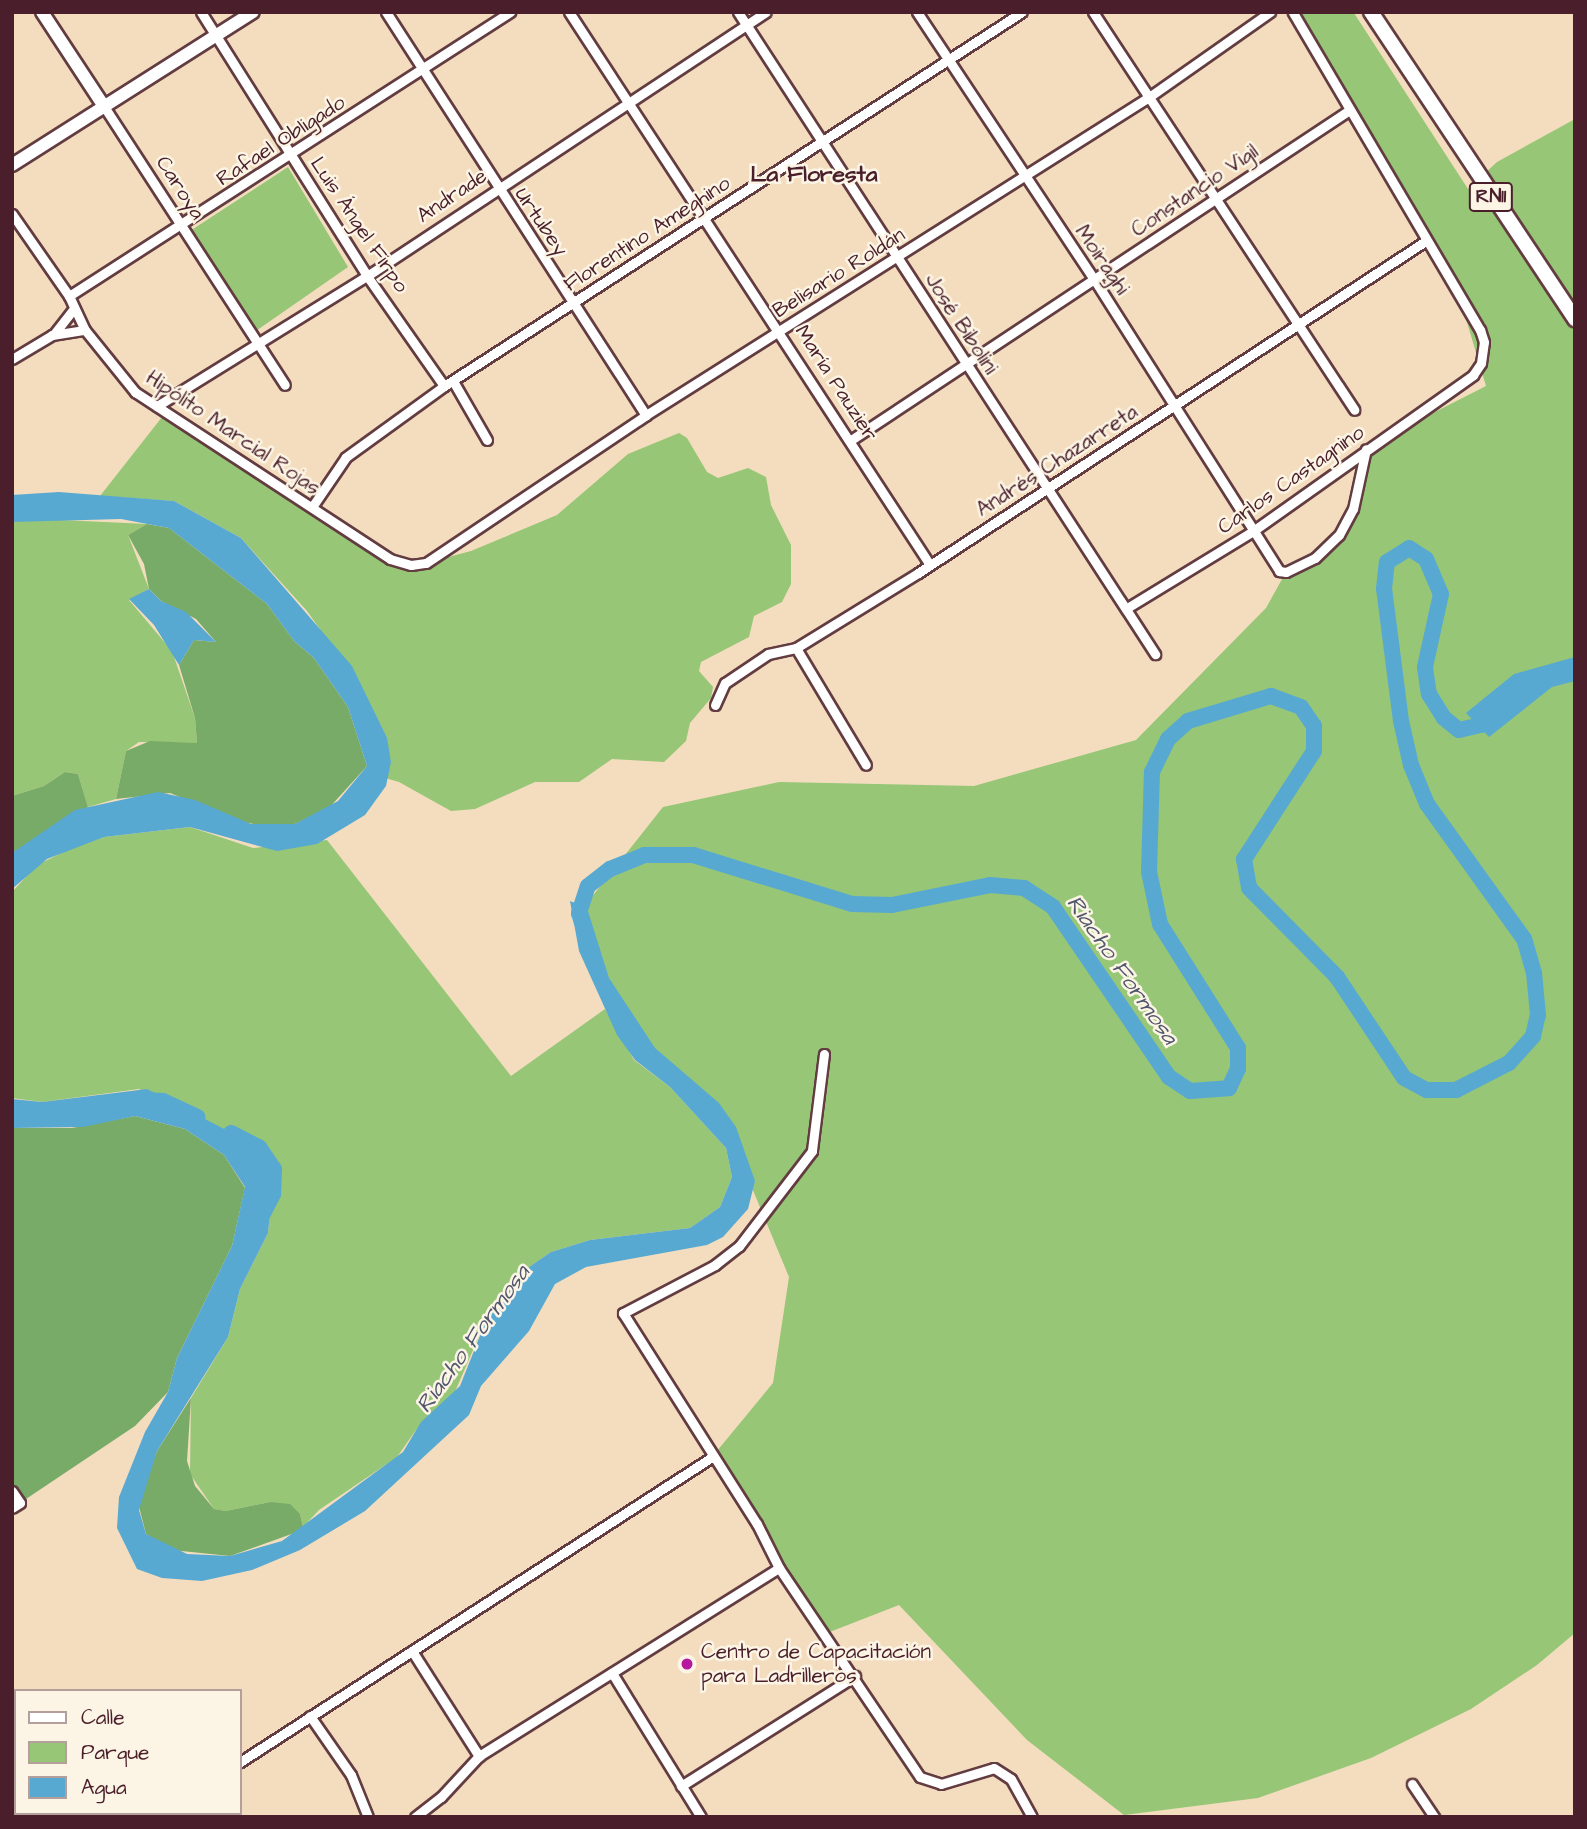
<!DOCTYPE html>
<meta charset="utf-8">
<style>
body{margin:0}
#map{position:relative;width:1587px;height:1829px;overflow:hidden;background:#f3ddbe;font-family:"Architects Daughter",sans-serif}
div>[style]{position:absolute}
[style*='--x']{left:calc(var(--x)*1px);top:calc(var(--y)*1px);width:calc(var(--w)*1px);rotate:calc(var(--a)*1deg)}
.green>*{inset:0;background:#96c676}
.forest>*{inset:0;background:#78ab67}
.water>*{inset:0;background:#58a9d2}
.river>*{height:16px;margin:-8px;padding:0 8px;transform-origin:8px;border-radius:8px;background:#58a9d2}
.roads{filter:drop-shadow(2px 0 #633c41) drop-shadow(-2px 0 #633c41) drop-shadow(0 2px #633c41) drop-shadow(0 -2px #633c41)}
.minor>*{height:9px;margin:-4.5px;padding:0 4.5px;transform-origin:4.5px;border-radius:4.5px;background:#fff}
.secondary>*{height:12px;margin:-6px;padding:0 6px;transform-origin:6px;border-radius:6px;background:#fff}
.trunk>*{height:14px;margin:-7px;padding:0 7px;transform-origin:7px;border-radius:7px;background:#fff}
.dots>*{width:19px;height:19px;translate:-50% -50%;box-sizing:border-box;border:4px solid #fcf5e5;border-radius:50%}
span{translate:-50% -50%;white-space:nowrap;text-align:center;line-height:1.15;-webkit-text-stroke:5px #fcf5e5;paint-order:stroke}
.shield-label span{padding:2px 5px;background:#fcf5e5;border:2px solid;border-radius:5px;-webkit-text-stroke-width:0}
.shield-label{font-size:19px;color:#4a1f2b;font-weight:700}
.street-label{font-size:21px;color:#4a1f2b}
.poi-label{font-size:21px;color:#4a1f2b}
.left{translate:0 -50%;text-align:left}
.neighbourhood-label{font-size:23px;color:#4a1f2b;font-weight:700}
.water-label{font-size:23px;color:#50566e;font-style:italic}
.frame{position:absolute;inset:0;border:14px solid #4a1f2b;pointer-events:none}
.legend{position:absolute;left:14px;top:1689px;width:228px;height:126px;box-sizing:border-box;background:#fcf5e5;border:2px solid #b59f9b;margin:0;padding:9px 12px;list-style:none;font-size:21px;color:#4a1f2b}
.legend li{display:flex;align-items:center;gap:14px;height:35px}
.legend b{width:35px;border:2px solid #b59f9b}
</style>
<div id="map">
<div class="green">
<i style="clip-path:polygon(1293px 12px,1354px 13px,1468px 189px,1497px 162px,1575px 119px,1575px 1633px,1537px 1665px,1471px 1709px,1371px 1758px,1258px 1798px,1124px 1815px,1027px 1740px,899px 1605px,822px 1635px,712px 1457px,773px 1383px,789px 1277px,735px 1147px,634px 1037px,579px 913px,663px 807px,779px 782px,974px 786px,1136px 740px,1266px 608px,1286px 572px,1315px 558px,1348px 521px,1376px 442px,1486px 386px,1449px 262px,1457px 293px)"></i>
<i style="clip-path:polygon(288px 167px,348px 267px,253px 333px,190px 231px)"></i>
<i style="clip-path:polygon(166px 412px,390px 559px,426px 563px,471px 551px,557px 515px,628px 454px,679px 433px,687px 438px,707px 472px,718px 478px,748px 468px,766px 477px,771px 505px,791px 545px,791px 584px,782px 602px,754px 616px,749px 637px,701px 662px,699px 671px,713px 687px,711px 698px,690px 723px,686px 741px,664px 762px,612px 759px,579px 782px,535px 782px,475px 809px,451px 811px,399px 782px,375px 775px,329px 642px,307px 611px,241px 538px,174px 501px,100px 496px)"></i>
<i style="clip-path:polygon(40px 519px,147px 524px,128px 535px,149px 589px,129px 600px,172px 651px,195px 718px,197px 743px,139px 742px,126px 751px,116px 799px,88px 807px,78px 774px,65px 772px,44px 786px,12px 796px,12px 522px)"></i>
<i style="clip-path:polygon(190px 827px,253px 848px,327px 840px,511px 1076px,605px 1009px,634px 1060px,670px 1087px,726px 1148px,732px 1177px,720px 1207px,690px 1228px,590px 1240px,551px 1252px,526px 1269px,489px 1313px,454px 1394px,416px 1430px,397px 1457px,319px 1510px,303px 1527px,300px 1514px,270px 1502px,226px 1511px,214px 1509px,190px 1474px,191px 1398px,228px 1337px,240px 1289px,268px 1233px,274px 1169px,259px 1147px,139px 1089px,42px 1102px,12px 1098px,12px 892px,37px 865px,74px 847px,104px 837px)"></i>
</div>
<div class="forest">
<i style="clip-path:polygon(147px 524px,169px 528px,267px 604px,294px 641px,314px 658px,348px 707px,367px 766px,329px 808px,295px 824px,273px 828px,239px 821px,170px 793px,116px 799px,126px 751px,150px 741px,197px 743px,195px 718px,179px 665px,194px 640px,216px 642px,196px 619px,161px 601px,149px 589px,144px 564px,128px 535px)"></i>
<i style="clip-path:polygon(65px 772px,78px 774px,88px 807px,12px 853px,12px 796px,44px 786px)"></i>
<i style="clip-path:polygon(135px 1116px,185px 1129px,224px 1155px,245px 1188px,232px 1246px,177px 1358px,168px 1392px,135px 1426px,20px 1503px,12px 1491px,12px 1128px,72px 1128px)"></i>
<i style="clip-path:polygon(191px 1398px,187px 1461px,195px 1486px,214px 1509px,226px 1511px,270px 1502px,290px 1504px,300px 1514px,303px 1527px,297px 1532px,230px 1556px,172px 1550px,146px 1534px,138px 1503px,157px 1451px)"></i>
</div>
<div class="water">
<i style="clip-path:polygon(59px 492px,174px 501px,241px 538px,352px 666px,387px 738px,391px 762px,386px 786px,365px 815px,317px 844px,277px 851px,190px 827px,104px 837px,47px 859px,12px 889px,12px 853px,75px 810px,158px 792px,195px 800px,251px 824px,295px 824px,338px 801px,367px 766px,348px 707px,314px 658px,294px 641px,267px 604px,169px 528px,121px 519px,12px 522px,12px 495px)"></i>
<i style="clip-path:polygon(149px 589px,161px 601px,186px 612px,216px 642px,194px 640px,179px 665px,154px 625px,129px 599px)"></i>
<i style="clip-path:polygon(1575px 657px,1575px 681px,1552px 687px,1489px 737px,1466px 713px,1514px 674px)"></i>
<i style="clip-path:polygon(570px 901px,587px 908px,609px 978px,655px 1048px,719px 1103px,736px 1127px,755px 1181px,748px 1209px,723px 1237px,707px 1245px,586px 1267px,555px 1284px,529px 1331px,481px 1386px,469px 1415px,365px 1511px,300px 1550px,252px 1570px,202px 1581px,162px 1578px,137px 1569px,117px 1528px,119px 1497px,145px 1432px,168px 1392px,177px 1358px,232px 1246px,245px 1187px,224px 1155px,185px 1129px,135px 1116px,83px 1127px,12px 1128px,12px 1099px,42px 1102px,147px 1089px,259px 1147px,273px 1184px,268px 1233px,240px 1289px,228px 1337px,157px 1451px,139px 1510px,146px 1534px,187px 1554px,230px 1556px,282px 1541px,403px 1452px,421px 1422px,460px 1386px,489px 1313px,526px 1269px,551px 1252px,590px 1240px,690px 1228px,720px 1207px,732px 1177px,726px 1148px,670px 1087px,635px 1060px,617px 1035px,579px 951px)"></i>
</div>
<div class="river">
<i style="--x:582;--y:923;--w:10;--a:-107"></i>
<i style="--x:579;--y:913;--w:28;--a:-72"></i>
<i style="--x:588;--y:886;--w:28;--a:-38"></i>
<i style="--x:610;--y:869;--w:37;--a:-22"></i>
<i style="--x:644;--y:855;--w:49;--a:0"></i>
<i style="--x:693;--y:855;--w:166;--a:17.1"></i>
<i style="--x:852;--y:904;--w:40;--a:1.4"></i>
<i style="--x:892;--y:905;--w:100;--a:-11.5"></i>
<i style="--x:990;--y:885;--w:34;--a:5"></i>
<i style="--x:1024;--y:888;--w:35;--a:33"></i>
<i style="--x:1053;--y:907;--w:206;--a:55.7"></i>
<i style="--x:1169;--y:1077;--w:25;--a:34"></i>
<i style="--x:1190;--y:1091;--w:39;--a:-4"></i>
<i style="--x:1229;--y:1088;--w:21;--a:-65"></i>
<i style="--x:1238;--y:1069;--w:21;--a:-90"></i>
<i style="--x:1238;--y:1048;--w:146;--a:-122.2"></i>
<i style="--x:1160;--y:924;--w:53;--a:-101.9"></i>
<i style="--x:1149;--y:872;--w:100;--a:-88.3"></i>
<i style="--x:1152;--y:772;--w:37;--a:-64"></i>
<i style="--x:1168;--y:739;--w:27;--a:-42"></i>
<i style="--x:1188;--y:721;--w:87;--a:-16.8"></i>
<i style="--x:1271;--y:696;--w:32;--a:20"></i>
<i style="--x:1301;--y:707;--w:23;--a:56"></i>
<i style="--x:1314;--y:726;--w:25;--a:90"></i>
<i style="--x:1314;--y:751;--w:129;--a:122.9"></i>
<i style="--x:1244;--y:859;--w:29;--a:80"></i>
<i style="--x:1249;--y:888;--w:125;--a:45.3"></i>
<i style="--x:1337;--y:977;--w:121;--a:56.4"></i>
<i style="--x:1404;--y:1078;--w:26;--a:28"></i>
<i style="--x:1427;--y:1090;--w:29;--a:0"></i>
<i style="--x:1456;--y:1090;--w:59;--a:-27"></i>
<i style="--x:1509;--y:1063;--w:36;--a:-48"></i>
<i style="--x:1533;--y:1036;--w:22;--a:-77"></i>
<i style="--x:1538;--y:1015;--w:42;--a:-95.4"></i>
<i style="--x:1534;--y:973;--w:35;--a:-106"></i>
<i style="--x:1524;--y:939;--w:166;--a:-125.7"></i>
<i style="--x:1427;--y:804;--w:42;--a:-112.3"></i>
<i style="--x:1411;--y:765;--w:45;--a:-102.8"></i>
<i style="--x:1401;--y:721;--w:133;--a:-97.3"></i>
<i style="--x:1384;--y:589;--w:27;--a:-84"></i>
<i style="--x:1387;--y:562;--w:26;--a:-32"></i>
<i style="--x:1409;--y:548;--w:20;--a:33"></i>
<i style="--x:1426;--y:559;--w:38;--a:67"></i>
<i style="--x:1441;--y:594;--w:75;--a:102.4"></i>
<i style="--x:1425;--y:667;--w:27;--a:82"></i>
<i style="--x:1429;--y:694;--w:28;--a:58"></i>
<i style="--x:1444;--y:718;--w:19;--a:39"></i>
<i style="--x:1459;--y:730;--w:23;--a:-13"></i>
<i style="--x:1481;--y:725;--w:16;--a:-45"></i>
<i style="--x:144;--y:1100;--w:19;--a:3"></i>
<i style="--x:163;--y:1101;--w:38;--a:25"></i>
<i style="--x:231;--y:1133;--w:31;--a:27"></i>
<i style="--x:259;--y:1147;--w:27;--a:56"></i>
<i style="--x:274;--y:1169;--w:25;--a:92"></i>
<i style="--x:273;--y:1194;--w:31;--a:117"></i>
</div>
<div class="roads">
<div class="minor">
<i style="--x:201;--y:12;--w:312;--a:57.8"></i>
<i style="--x:367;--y:276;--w:134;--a:55"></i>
<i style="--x:386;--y:12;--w:480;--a:57.2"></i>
<i style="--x:569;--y:12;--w:660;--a:56.86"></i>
<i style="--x:738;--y:12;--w:766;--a:56.99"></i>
<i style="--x:917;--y:12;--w:320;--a:56.5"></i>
<i style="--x:1094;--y:279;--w:346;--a:57.6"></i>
<i style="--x:1279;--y:571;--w:7;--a:8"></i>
<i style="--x:1286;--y:572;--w:32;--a:-26"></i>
<i style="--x:1315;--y:558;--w:33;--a:-44"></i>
<i style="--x:1339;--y:535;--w:30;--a:-62"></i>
<i style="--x:1353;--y:509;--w:61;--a:-77.8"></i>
<i style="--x:1093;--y:12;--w:476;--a:56.7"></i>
<i style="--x:105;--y:108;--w:330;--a:57"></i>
<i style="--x:12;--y:214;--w:100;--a:55.2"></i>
<i style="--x:69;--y:296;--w:38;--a:65"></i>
<i style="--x:85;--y:330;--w:80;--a:51.1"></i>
<i style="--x:135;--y:392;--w:305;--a:33.2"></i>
<i style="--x:390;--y:559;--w:22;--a:16"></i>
<i style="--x:411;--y:565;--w:15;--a:-8"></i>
<i style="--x:426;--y:563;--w:265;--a:-33.9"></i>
<i style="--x:646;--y:415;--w:595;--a:-32.3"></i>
<i style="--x:1149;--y:97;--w:148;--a:-35.1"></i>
<i style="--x:69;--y:296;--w:525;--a:-32.78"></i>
<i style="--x:54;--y:334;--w:33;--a:-52"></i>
<i style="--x:12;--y:359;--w:47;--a:-31"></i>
<i style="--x:52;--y:335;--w:33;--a:-9"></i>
<i style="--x:453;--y:381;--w:68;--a:60"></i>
<i style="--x:157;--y:406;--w:247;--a:-31.8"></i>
<i style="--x:367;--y:276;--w:478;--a:-33.5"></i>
<i style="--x:851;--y:440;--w:596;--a:-33.5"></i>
<i style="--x:312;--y:507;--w:60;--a:-55.8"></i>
<i style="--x:346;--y:457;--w:121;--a:-35.9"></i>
<i style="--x:444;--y:386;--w:688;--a:-32.91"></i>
<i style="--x:1127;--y:608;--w:148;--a:-31.4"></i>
<i style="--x:1253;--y:531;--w:270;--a:-35.3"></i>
<i style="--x:1473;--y:375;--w:14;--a:-56"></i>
<i style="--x:1481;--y:363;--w:21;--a:-82"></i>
<i style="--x:1484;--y:342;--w:13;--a:-108"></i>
<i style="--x:1480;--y:330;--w:369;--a:-120.5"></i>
<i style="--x:796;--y:648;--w:136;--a:59.1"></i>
<i style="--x:715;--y:705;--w:24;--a:-66"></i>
<i style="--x:725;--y:683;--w:52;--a:-34"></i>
<i style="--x:768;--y:654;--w:29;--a:-12"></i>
<i style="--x:796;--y:648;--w:143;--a:-31.6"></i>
<i style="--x:918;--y:573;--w:605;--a:-33.19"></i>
<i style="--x:824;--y:1054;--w:98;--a:97.1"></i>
<i style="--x:812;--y:1151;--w:120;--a:127.5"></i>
<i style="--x:739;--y:1246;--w:31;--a:142"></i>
<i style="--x:715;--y:1265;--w:104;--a:152.4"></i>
<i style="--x:623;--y:1313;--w:250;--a:57.6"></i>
<i style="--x:757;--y:1524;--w:49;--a:63.4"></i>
<i style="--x:779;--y:1568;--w:252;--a:56"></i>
<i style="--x:920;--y:1777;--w:22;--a:18"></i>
<i style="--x:941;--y:1784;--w:55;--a:-16.8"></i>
<i style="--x:994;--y:1768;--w:20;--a:33"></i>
<i style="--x:1011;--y:1779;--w:43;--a:61.1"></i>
<i style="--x:12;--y:1491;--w:14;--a:56"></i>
<i style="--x:20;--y:1503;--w:9;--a:148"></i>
<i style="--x:412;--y:1651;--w:125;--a:57.5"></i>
<i style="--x:612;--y:1673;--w:169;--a:58.3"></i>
<i style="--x:310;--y:1716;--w:72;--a:55.2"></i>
<i style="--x:351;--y:1775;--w:45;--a:68"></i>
<i style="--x:240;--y:1762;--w:562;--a:-32.87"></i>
<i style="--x:1412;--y:1784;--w:40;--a:56"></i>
<i style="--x:681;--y:1786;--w:206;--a:-32.3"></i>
<i style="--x:155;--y:1817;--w:7;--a:-34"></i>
<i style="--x:415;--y:1817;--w:33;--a:-38"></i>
<i style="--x:441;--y:1797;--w:56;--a:-47.2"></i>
<i style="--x:479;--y:1756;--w:354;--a:-32.1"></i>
</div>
<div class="secondary">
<i style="--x:42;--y:12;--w:115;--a:56.7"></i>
<i style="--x:12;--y:165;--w:285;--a:-32.4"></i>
</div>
<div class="trunk">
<i style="--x:1371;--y:12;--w:369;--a:56.4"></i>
</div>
</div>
<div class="dots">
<i style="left:687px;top:1664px;background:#b5179e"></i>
</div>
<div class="shield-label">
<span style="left:1491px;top:197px">RN11</span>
</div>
<div class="street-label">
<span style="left:281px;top:141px;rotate:-33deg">Rafael Obligado</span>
<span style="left:180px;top:188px;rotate:57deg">Caroya</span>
<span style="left:1195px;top:191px;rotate:-34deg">Constancio Vigil</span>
<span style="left:452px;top:196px;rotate:-34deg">Andrade</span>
<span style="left:541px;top:222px;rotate:56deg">Urtubey</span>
<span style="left:359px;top:225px;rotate:56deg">Luis Ángel Firpo</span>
<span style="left:647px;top:234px;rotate:-33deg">Florentino Ameghino</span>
<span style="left:1102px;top:260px;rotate:56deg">Moiraghi</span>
<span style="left:839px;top:273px;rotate:-32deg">Belisario Roldán</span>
<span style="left:961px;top:324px;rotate:57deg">José Bibolini</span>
<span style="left:836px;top:383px;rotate:57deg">María Pauzier</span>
<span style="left:233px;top:433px;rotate:34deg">Hipólito Marcial Rojas</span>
<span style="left:1057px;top:461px;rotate:-33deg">Andrés Chazarreta</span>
<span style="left:1291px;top:480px;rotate:-35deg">Carlos Castagnino</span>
</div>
<div class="poi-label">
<span class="left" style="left:701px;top:1664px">Centro de Capacitación<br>para Ladrilleros</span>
</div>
<div class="neighbourhood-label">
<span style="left:814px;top:174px">La Floresta</span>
</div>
<div class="water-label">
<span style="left:1122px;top:970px;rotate:55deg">Riacho Formosa</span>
<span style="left:473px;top:1339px;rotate:-54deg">Riacho Formosa</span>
</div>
<div class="frame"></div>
<ul class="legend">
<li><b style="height:9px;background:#fff"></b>Calle</li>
<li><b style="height:19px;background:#96c676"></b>Parque</li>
<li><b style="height:19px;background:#58a9d2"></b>Agua</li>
</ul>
</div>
